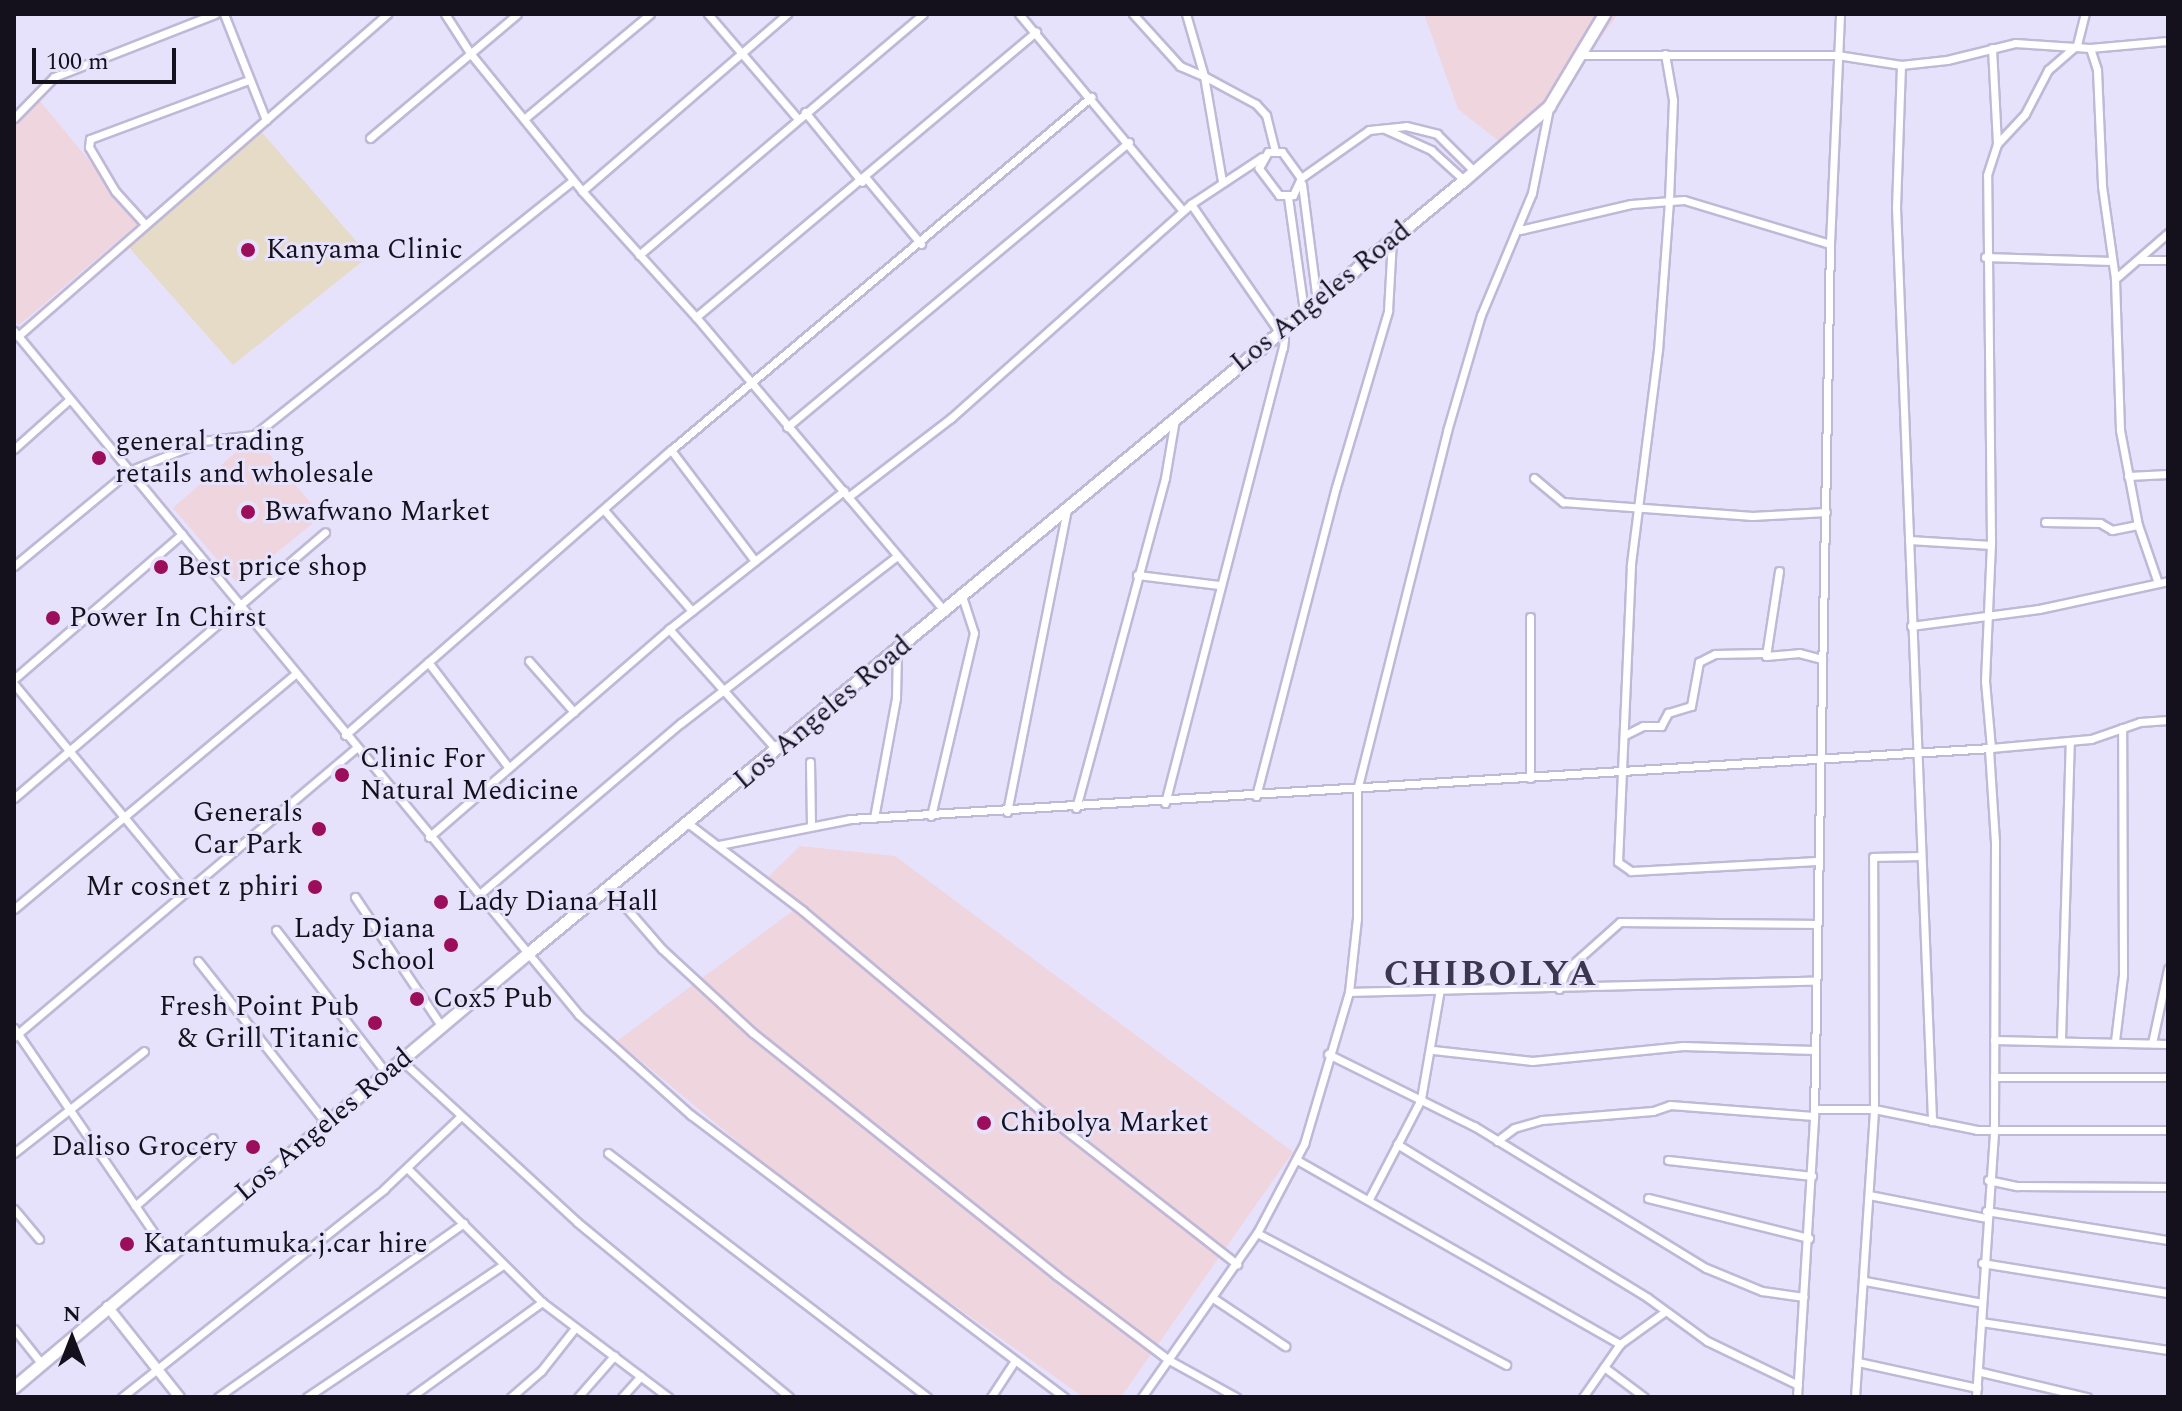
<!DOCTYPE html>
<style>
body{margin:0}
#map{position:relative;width:2182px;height:1411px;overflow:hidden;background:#e7e2fc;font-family:Spectral,serif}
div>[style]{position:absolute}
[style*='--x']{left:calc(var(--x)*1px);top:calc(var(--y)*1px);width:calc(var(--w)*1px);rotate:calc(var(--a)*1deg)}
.commercial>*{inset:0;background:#eed5de}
.medical>*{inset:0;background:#e6dbc7}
.roads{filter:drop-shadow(2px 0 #bfb8d7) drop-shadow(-2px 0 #bfb8d7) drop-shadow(0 2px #bfb8d7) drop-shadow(0 -2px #bfb8d7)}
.minor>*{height:7px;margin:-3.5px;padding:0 3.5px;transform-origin:3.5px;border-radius:3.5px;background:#fff}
.tertiary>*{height:9px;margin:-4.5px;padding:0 4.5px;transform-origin:4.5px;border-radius:4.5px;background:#fff}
.secondary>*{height:11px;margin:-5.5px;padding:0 5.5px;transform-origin:5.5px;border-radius:5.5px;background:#fff}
.dots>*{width:22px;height:22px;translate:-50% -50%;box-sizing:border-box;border:4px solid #e7e2fc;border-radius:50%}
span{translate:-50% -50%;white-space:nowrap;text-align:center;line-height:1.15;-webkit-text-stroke:6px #e7e2fc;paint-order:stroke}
.poi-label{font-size:28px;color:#14111c}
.left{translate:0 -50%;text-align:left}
.right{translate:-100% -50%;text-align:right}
.street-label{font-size:28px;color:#14111c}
.district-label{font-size:36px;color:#3c364f;font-weight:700;letter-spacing:2px}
.frame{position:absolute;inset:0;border:16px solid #14111c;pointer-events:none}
.north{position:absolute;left:32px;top:1299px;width:80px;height:80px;-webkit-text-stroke:6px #e7e2fc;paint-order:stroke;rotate:0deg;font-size:22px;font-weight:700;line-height:32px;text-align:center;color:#14111c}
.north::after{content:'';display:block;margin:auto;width:28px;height:36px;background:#14111c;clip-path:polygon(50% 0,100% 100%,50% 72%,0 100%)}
.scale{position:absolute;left:32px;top:48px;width:144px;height:36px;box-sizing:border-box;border:4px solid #14111c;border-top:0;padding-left:10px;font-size:24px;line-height:28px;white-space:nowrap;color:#14111c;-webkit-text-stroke:6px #e7e2fc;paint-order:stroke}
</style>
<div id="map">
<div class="commercial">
<i style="clip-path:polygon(1424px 14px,1618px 14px,1570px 80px,1500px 142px,1458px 109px)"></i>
<i style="clip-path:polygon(35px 95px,140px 222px,19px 325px,14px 320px,14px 110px)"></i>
<i style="clip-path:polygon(254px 436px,322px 516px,238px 584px,173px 508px)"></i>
<i style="clip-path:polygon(800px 846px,895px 856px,1293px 1152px,1121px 1397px,1083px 1397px,820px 1210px,617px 1041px,798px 907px,766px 879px)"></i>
</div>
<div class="medical">
<i style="clip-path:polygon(259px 129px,369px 256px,233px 365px,126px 244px)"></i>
</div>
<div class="roads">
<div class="minor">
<i style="--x:224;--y:14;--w:114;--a:68.4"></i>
<i style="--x:445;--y:14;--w:46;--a:57.3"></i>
<i style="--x:470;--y:53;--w:178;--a:50.9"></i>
<i style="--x:582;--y:191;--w:170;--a:47.9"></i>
<i style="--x:696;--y:317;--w:386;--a:49.8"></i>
<i style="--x:708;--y:14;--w:138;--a:49.4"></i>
<i style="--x:1019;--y:14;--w:256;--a:50.2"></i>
<i style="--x:1133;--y:14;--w:70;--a:47.9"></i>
<i style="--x:1180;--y:66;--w:26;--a:23"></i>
<i style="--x:1204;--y:76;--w:107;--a:80.3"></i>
<i style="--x:1186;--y:14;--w:65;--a:73.8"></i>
<i style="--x:1204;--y:76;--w:59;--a:28.3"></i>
<i style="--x:1256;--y:104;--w:15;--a:48"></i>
<i style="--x:1266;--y:115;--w:36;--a:76"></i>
<i style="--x:1992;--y:48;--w:96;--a:87"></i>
<i style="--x:2090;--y:48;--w:23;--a:72"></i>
<i style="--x:2097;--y:70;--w:116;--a:87.5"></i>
<i style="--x:2102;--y:186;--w:94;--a:82"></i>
<i style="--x:2115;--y:279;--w:151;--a:88.1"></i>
<i style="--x:2120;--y:430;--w:97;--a:79.3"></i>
<i style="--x:2138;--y:525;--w:61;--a:71"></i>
<i style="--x:1665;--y:54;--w:47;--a:80.1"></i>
<i style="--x:1673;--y:100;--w:101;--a:92.3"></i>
<i style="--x:1669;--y:201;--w:149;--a:94.2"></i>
<i style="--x:1658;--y:350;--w:217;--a:97.2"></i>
<i style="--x:1631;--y:565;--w:297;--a:92.5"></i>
<i style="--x:1618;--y:862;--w:16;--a:35"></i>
<i style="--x:1631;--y:871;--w:187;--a:-3.1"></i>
<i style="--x:1583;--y:55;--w:254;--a:0"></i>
<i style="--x:1837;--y:55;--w:65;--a:8.9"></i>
<i style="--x:1901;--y:65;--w:46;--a:-6.2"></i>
<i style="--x:1947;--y:60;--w:70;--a:-14"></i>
<i style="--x:2015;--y:43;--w:75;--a:3.8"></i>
<i style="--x:2090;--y:48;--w:78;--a:-5.1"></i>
<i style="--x:1901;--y:65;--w:142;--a:92"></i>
<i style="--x:1896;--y:207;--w:915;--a:87.74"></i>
<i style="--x:805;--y:112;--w:90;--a:50.8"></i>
<i style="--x:14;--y:118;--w:57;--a:-45.7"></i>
<i style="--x:54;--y:77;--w:173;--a:-21.4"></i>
<i style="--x:524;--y:119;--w:164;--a:-39.8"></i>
<i style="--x:1385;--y:129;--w:51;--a:24.5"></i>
<i style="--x:1431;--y:150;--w:45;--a:42.3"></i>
<i style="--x:370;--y:138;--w:192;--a:-40.1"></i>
<i style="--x:1268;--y:152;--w:14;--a:0"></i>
<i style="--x:1282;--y:152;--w:32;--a:54"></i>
<i style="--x:1301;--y:178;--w:19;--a:115"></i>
<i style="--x:1293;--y:195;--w:14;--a:180"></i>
<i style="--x:1279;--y:195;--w:34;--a:-127"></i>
<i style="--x:1259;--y:168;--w:18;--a:-61"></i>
<i style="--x:866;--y:178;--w:86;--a:50.2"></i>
<i style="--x:1301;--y:178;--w:83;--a:-35.2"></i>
<i style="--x:1369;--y:130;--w:37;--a:-6"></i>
<i style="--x:1406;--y:126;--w:32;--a:14"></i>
<i style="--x:1437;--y:134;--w:52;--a:45"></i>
<i style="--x:1302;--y:184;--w:118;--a:82.7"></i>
<i style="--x:582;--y:191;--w:271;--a:-40.8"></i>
<i style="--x:1288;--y:197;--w:115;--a:82"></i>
<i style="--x:144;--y:223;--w:43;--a:-132.2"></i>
<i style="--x:115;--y:191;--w:51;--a:-120.6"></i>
<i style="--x:89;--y:147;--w:8;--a:-83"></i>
<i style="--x:90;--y:139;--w:170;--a:-20.4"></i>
<i style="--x:1520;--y:230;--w:114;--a:-13.2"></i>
<i style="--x:1631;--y:204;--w:53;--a:-4.3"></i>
<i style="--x:1684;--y:200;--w:152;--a:16.8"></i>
<i style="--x:639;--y:255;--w:372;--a:-40.3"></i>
<i style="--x:1985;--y:257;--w:127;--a:1.8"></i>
<i style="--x:2140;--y:260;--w:28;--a:0"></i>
<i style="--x:2115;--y:279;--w:70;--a:-41"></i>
<i style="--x:696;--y:317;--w:444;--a:-40"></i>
<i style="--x:14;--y:331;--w:887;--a:50.44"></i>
<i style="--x:579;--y:1015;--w:150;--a:41.8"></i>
<i style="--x:691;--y:1115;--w:468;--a:37.1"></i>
<i style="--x:18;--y:336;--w:490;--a:-41.1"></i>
<i style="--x:787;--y:427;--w:445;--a:-39.8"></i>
<i style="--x:14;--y:449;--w:75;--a:-41.8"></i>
<i style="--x:671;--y:450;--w:139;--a:52.9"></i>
<i style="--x:2128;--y:476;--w:40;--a:-2.9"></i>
<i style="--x:1534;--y:478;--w:38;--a:40"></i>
<i style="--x:1563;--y:502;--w:190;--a:4.2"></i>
<i style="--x:1752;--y:516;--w:74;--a:-3.1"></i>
<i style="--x:848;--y:497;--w:130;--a:-37.5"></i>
<i style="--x:951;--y:418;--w:322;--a:-41.7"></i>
<i style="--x:1191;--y:204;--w:85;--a:-33.5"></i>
<i style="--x:604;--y:510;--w:134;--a:48.9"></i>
<i style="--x:2045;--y:522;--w:55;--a:1"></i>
<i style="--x:2100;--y:523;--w:14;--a:30"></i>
<i style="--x:2112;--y:530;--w:26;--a:-11"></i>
<i style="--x:1909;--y:540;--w:82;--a:3.5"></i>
<i style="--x:14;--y:566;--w:149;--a:-39.6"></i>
<i style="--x:129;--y:471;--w:80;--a:-22.1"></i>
<i style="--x:203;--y:441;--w:51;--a:-6.7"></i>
<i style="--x:254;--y:435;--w:408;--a:-38.6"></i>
<i style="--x:1779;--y:571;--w:86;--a:98.7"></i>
<i style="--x:1766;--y:656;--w:33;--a:-5"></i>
<i style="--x:1799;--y:653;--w:24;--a:15"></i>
<i style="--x:1137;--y:575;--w:83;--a:7"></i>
<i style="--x:1911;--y:626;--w:129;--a:-7.6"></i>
<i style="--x:2039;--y:609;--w:132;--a:-12.2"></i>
<i style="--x:669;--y:629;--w:161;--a:48.3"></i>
<i style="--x:529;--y:661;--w:68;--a:48.6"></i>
<i style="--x:428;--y:662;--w:133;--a:52.6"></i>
<i style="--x:14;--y:679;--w:222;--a:-40.8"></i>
<i style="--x:14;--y:684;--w:270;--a:50.4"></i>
<i style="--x:1627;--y:734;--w:18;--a:-27"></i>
<i style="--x:1643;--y:726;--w:18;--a:0"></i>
<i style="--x:1661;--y:726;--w:15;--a:-62"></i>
<i style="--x:1668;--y:713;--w:24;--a:-17"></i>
<i style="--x:1691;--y:706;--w:45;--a:-79.7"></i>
<i style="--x:1699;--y:662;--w:18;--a:-27"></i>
<i style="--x:1715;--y:654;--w:51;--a:-1.1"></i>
<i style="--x:345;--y:735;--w:433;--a:-41.2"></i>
<i style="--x:671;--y:450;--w:549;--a:-40.05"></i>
<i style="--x:1991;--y:748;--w:67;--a:-95.1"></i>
<i style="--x:1985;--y:681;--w:140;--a:-87.5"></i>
<i style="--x:1991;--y:541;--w:366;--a:-90.6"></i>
<i style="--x:1987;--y:175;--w:33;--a:-72"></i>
<i style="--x:1997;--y:144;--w:41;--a:-47"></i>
<i style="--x:2025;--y:114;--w:50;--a:-62.4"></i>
<i style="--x:2048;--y:70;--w:38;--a:-41"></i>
<i style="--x:2077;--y:45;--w:32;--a:-76"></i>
<i style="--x:810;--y:762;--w:63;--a:89.1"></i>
<i style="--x:1530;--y:778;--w:161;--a:-90"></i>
<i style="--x:1256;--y:796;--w:319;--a:-75.5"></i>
<i style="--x:1336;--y:487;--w:184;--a:-73.5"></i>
<i style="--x:1388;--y:311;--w:72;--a:-86.8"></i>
<i style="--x:14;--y:798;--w:409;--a:-40.5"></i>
<i style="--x:1165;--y:803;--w:470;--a:-75.5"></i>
<i style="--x:1283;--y:348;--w:9;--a:-84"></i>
<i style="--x:1284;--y:339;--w:164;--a:-124.6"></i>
<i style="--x:1076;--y:808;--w:342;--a:-74.9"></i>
<i style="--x:1165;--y:478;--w:60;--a:-80.4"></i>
<i style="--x:1007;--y:812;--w:308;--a:-78.8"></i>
<i style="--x:931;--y:816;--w:188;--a:-76.8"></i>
<i style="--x:974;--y:633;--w:38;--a:-108"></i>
<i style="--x:874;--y:818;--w:122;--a:-79.6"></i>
<i style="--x:896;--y:698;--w:46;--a:-88.8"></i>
<i style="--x:689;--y:824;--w:143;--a:37.3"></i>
<i style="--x:803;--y:911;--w:311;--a:40"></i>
<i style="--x:1041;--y:1111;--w:249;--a:38"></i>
<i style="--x:429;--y:837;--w:318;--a:-40.9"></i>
<i style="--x:669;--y:629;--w:223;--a:-38.3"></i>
<i style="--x:719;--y:845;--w:134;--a:-11.2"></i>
<i style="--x:850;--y:819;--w:1143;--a:-3.56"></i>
<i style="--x:1991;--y:748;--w:100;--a:-5.1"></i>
<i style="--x:2091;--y:739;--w:52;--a:-19.1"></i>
<i style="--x:2140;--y:722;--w:28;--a:-4"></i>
<i style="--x:610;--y:889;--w:79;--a:49.1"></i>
<i style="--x:662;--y:949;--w:124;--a:42.7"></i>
<i style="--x:753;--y:1033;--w:388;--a:38.6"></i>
<i style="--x:1056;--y:1275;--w:141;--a:37"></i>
<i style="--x:1169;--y:1360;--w:77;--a:28.9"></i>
<i style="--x:481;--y:893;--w:262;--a:-40.4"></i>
<i style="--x:681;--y:723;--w:272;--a:-37.7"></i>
<i style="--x:355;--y:897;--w:156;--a:56.2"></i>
<i style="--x:14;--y:909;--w:365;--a:-39.9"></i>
<i style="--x:276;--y:930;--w:180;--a:52.4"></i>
<i style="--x:198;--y:961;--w:206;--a:51.7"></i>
<i style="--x:1559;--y:989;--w:20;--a:-70"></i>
<i style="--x:1566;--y:970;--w:72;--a:-41.6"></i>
<i style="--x:1620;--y:922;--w:197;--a:0.6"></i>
<i style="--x:1349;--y:992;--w:466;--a:-1.4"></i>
<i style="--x:14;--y:1028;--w:275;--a:55.7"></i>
<i style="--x:14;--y:1037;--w:448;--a:-40.2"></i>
<i style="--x:2061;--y:1039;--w:298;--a:-88.3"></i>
<i style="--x:1994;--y:1040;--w:174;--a:1.3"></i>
<i style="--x:2115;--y:1041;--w:66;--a:-83.1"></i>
<i style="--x:2123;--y:975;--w:247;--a:-90.2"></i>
<i style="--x:2152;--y:1043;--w:76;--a:-77.8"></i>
<i style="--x:1433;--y:1050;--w:100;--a:6.3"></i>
<i style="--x:1532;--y:1061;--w:152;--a:-5.7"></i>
<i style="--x:1683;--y:1046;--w:131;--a:1.7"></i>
<i style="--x:1328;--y:1054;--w:163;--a:26.3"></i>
<i style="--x:1474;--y:1126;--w:272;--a:31.5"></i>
<i style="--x:1706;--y:1268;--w:61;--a:22.3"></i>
<i style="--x:1762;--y:1291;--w:42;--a:8.1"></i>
<i style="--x:401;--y:1060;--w:239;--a:42.6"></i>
<i style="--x:577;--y:1222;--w:275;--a:39.5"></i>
<i style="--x:1994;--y:1077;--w:174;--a:0"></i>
<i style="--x:1814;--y:1109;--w:60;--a:0"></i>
<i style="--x:1874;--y:1109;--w:105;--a:11.5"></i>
<i style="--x:1977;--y:1130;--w:191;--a:0"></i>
<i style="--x:1497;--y:1141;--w:21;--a:-37"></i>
<i style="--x:1514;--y:1128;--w:29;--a:-16"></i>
<i style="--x:1542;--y:1120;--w:111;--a:-4.6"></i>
<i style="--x:1653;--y:1111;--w:18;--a:-19"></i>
<i style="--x:1670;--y:1105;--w:144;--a:4.4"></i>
<i style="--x:1397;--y:1144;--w:294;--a:31.5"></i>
<i style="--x:1648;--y:1298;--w:73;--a:36.1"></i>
<i style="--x:1707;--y:1341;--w:101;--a:25.8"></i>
<i style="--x:14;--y:1153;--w:165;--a:-38.1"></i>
<i style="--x:608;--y:1153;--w:402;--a:37.4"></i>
<i style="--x:1297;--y:1160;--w:372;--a:29.7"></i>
<i style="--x:1668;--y:1160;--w:145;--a:6.3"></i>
<i style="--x:407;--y:1168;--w:190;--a:44.8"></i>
<i style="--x:542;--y:1302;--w:158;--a:37"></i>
<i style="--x:1988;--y:1180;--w:30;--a:12"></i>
<i style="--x:2017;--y:1186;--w:151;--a:0.4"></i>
<i style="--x:1869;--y:1195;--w:119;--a:11.1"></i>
<i style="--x:1648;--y:1198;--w:166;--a:14"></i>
<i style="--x:1369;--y:1199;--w:113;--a:-62.5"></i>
<i style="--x:1421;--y:1099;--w:112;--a:-80.2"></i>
<i style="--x:135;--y:1206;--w:103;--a:-41.1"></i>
<i style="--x:14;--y:1209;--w:39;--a:50"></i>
<i style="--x:1986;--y:1211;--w:184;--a:9.1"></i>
<i style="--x:1257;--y:1233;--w:282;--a:27.9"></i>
<i style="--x:1982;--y:1263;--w:188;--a:9.2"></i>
<i style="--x:1865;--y:1281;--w:119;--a:10.6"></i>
<i style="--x:1213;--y:1298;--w:87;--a:33.7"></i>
<i style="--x:1981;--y:1322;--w:189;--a:8.5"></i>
<i style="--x:14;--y:1329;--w:43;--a:51.5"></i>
<i style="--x:1858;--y:1362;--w:122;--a:12.3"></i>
<i style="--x:1604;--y:1367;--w:50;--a:36.9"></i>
<i style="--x:1981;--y:1372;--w:109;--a:13.3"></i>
<i style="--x:122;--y:1397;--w:335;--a:-38.4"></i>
<i style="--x:384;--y:1189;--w:105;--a:-43.5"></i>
<i style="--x:218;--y:1397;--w:301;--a:-35.3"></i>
<i style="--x:307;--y:1397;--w:236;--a:-34"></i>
<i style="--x:411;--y:1397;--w:162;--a:-35.9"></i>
<i style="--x:511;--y:1397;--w:40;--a:-41"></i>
<i style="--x:541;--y:1371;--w:55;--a:-51.7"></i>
<i style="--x:578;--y:1397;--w:55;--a:-48.7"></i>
<i style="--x:622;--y:1397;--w:28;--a:-48"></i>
<i style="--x:991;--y:1397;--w:42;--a:-56.7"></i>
<i style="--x:1142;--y:1397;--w:200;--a:-55"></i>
<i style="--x:1257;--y:1233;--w:101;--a:-62.2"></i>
<i style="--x:1304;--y:1144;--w:159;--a:-73.5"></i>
<i style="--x:1349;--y:992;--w:74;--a:-83.8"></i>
<i style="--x:1357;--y:918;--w:128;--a:-90"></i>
<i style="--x:1357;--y:790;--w:370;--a:-75.9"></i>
<i style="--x:1447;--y:431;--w:121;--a:-73.7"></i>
<i style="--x:1481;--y:315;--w:132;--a:-67.3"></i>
<i style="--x:1532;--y:193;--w:87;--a:-78.7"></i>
<i style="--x:1583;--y:1397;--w:65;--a:-55.1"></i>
<i style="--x:1620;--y:1344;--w:53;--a:-35.8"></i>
<i style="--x:1797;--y:1397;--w:282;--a:-86.5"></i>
<i style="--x:1814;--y:1116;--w:872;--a:-88.95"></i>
<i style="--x:1830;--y:244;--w:230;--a:-87.5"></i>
<i style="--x:1855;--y:1397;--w:289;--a:-86.2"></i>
<i style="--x:1874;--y:1109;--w:252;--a:-90.2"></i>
<i style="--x:1873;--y:857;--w:47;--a:-1.2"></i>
<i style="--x:1976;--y:1397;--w:268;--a:-86.1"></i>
<i style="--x:1994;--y:1130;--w:288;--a:-89.8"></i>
<i style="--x:1995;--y:842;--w:94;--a:-93.7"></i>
</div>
<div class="tertiary">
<i style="--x:107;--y:1306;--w:116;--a:51.6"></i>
</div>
<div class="secondary">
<i style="--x:14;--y:1387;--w:671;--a:-40.17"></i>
<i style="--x:527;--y:954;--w:1215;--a:-39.56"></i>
<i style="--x:1464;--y:180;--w:113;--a:-41"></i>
<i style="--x:1549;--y:106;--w:107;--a:-59.1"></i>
</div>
</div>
<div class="dots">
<i style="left:248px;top:250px;background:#9c0d5b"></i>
<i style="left:99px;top:458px;background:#9c0d5b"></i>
<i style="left:248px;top:512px;background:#9c0d5b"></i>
<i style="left:161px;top:567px;background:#9c0d5b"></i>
<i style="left:53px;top:618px;background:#9c0d5b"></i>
<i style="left:342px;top:775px;background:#9c0d5b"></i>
<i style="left:319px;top:829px;background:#9c0d5b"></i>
<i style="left:315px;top:887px;background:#9c0d5b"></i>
<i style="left:441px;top:902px;background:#9c0d5b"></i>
<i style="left:451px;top:945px;background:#9c0d5b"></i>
<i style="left:417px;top:999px;background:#9c0d5b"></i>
<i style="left:375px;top:1023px;background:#9c0d5b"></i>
<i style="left:984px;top:1123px;background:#9c0d5b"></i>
<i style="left:253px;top:1147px;background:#9c0d5b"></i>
<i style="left:127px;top:1244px;background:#9c0d5b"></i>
</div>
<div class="poi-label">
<span class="left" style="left:266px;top:250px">Kanyama Clinic</span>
<span class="left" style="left:115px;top:458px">general trading<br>retails and wholesale</span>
<span class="left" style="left:264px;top:512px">Bwafwano Market</span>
<span class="left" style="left:177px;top:567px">Best price shop</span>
<span class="left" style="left:69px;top:618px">Power In Chirst</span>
<span class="left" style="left:360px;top:775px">Clinic For<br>Natural Medicine</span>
<span class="right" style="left:303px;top:829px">Generals<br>Car Park</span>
<span class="right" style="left:299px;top:887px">Mr cosnet z phiri</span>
<span class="left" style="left:457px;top:902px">Lady Diana Hall</span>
<span class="right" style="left:435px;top:945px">Lady Diana<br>School</span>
<span class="left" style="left:433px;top:999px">Cox5 Pub</span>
<span class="right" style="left:359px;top:1023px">Fresh Point Pub<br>&amp; Grill Titanic</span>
<span class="left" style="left:1000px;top:1123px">Chibolya Market</span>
<span class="right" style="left:237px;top:1147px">Daliso Grocery</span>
<span class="left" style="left:143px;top:1244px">Katantumuka.j.car hire</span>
</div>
<div class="street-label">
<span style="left:1321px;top:297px;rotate:-39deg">Los Angeles Road</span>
<span style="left:823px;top:713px;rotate:-40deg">Los Angeles Road</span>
<span style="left:324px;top:1125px;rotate:-40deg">Los Angeles Road</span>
</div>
<div class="district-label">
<span style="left:1491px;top:975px">CHIBOLYA</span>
</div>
<div class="frame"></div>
<div class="north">N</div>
<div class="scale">100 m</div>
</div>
